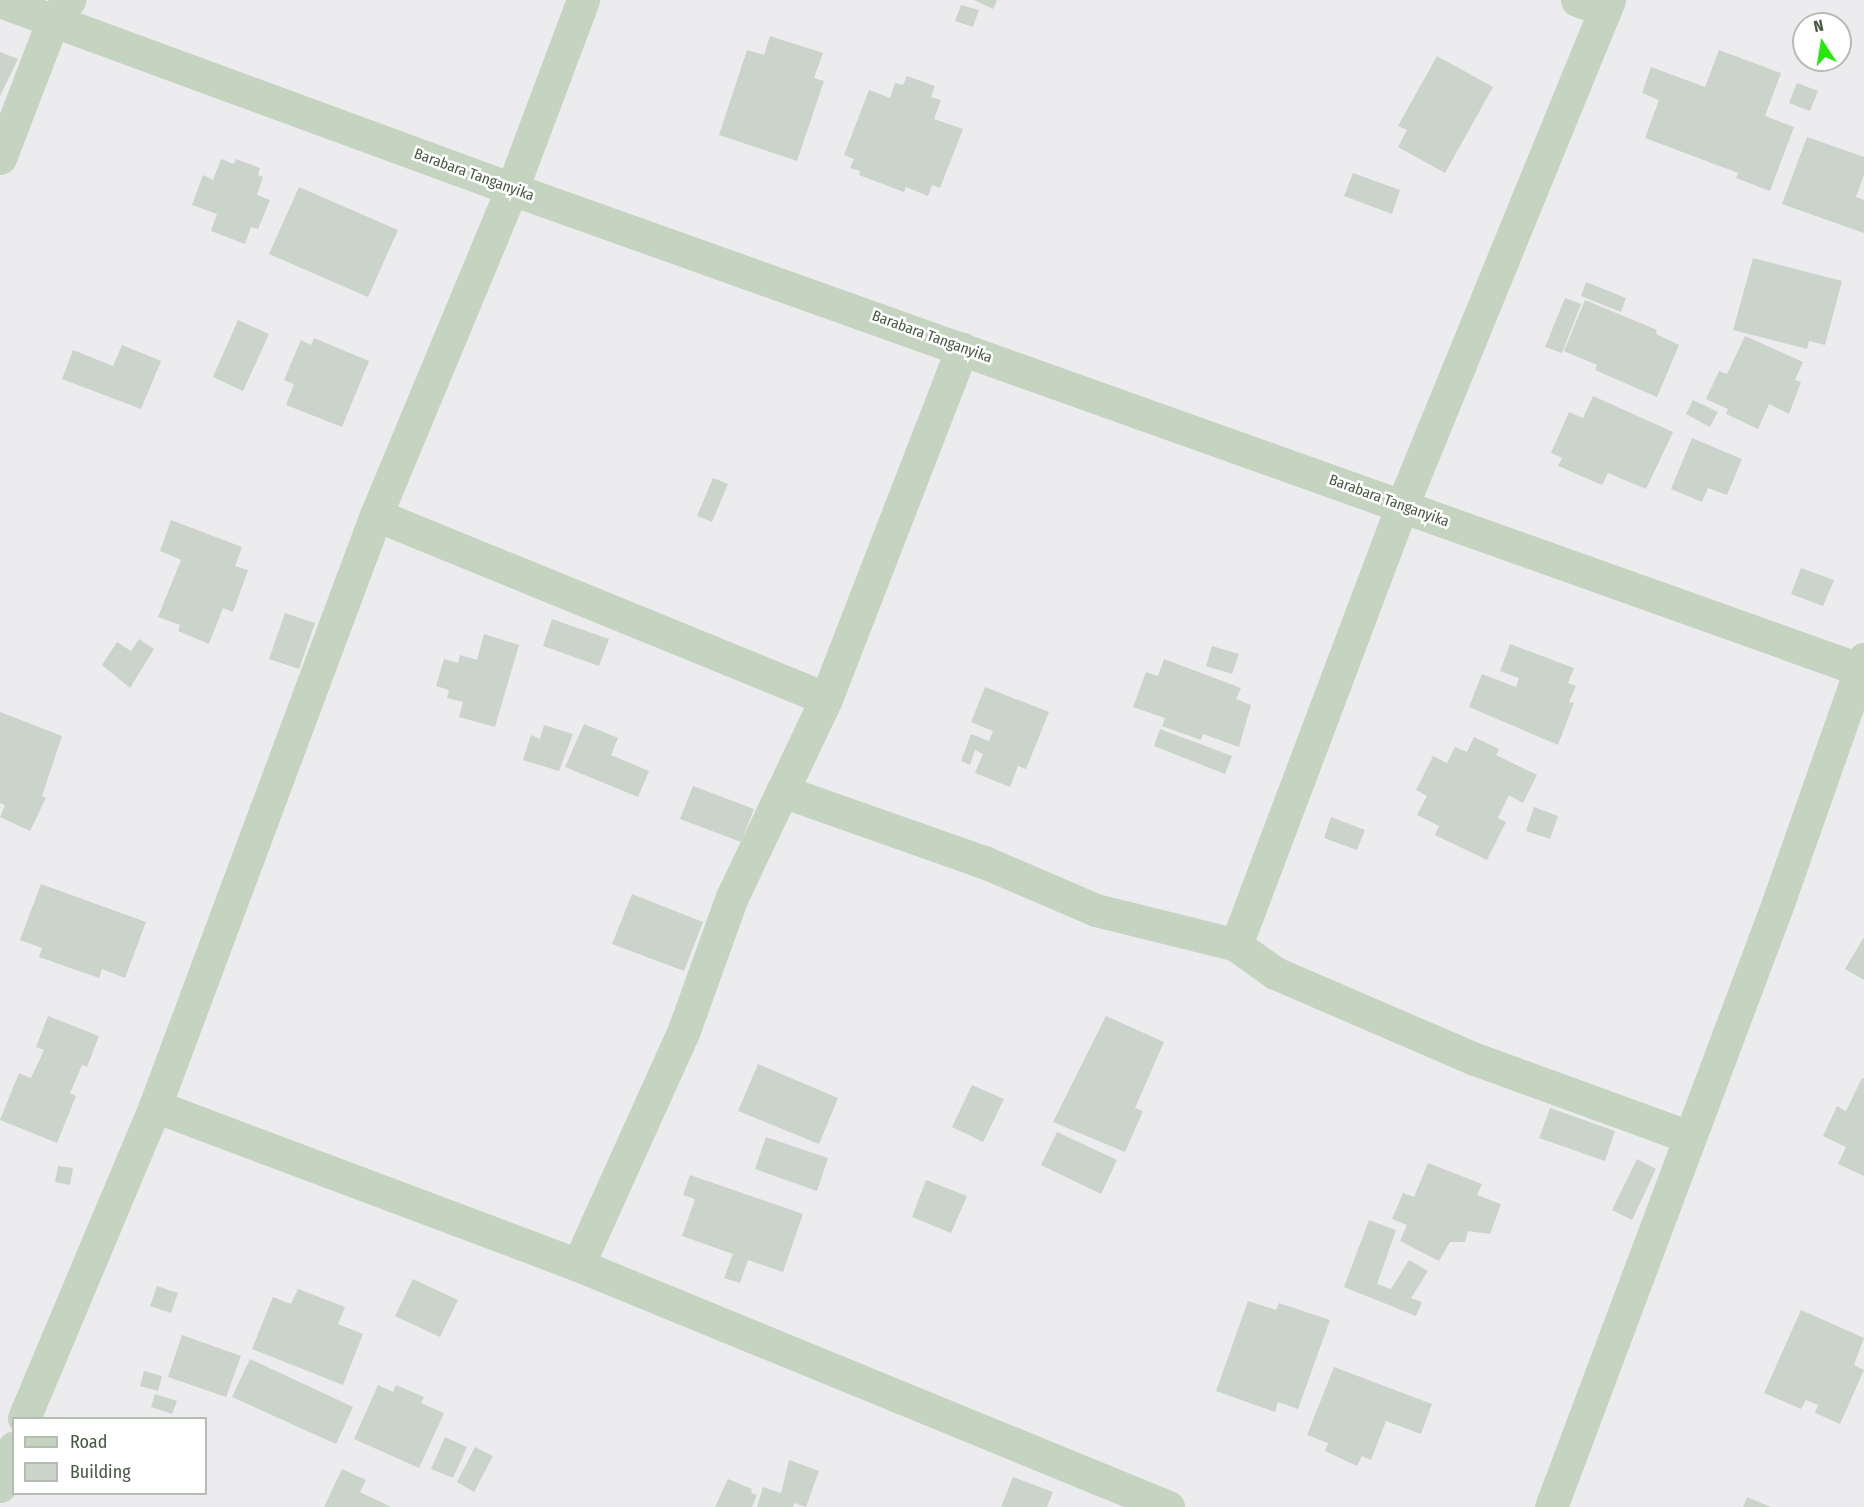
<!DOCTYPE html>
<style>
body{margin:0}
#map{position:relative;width:1864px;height:1507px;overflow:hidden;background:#ecebee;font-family:"Fira Sans Condensed",sans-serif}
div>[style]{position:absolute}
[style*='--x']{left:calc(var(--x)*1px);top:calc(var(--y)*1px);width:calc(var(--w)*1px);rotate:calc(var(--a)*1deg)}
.building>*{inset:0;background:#cbd4ca}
.street>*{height:33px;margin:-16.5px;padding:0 16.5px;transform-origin:16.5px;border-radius:16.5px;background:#c4d4c0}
span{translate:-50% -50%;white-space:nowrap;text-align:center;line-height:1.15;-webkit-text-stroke:5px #fff;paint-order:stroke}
.street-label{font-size:15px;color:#475a42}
.legend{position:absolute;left:12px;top:1417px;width:195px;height:78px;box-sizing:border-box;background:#fff;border:2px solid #b5bdb3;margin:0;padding:8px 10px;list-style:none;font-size:18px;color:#475a42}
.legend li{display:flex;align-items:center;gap:12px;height:30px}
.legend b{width:30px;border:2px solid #b5bdb3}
.north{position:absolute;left:1792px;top:12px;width:60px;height:60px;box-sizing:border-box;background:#fff;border:2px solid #b5bdb3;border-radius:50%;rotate:348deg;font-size:16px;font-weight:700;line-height:24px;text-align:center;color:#475a42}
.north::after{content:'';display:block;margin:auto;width:21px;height:27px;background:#25e90a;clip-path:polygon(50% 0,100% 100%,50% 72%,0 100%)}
</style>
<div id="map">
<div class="building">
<i style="clip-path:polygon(974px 0,997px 0,993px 9px)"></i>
<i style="clip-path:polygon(961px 5px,979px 10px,973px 27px,955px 21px)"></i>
<i style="clip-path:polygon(770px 36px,823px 53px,814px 78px,824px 81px,797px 161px,719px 135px,747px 50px,764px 55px)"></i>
<i style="clip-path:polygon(1719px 50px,1781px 73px,1765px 116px,1794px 127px,1770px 191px,1736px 178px,1738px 173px,1645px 138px,1659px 100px,1642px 93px,1651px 67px,1705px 87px)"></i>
<i style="clip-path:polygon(0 52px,18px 59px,0 96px)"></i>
<i style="clip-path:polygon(1437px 56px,1493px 87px,1445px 173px,1398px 147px,1407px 130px,1398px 126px)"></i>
<i style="clip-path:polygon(907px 76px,935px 86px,931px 97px,941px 100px,934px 119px,963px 129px,940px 188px,932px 185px,928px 196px,906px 187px,904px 192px,859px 175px,860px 171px,850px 168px,854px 159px,844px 155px,869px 90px,890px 98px,895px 83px,903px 85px)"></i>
<i style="clip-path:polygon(1797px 83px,1818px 91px,1810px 111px,1789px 103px)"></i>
<i style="clip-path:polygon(1807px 137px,1864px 157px,1864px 175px,1856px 197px,1864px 200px,1864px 233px,1782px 204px)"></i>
<i style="clip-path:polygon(221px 159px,234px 164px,236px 159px,260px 168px,258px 175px,263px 177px,257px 195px,270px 200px,258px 229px,251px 227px,245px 244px,211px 231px,217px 214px,192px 205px,203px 175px,213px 180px)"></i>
<i style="clip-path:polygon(1353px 173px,1400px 190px,1392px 214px,1344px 196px)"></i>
<i style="clip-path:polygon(299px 187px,398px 230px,368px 297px,269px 254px)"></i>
<i style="clip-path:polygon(1753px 258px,1842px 281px,1825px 345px,1809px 341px,1807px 349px,1733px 330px)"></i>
<i style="clip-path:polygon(1586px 282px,1626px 298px,1621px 312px,1581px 296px)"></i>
<i style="clip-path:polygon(1565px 298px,1581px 304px,1562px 353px,1545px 347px)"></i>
<i style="clip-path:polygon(1585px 300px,1657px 330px,1656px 334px,1679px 345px,1657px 397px,1595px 370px,1597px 365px,1564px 351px)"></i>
<i style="clip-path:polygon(238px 320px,269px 334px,243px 391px,213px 377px)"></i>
<i style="clip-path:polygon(1745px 336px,1803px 362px,1795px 380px,1801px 382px,1789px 414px,1769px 404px,1758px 429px,1726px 414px,1728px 409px,1706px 399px,1719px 371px,1727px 374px)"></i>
<i style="clip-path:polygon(314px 338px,369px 361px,342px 427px,286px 405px,294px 384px,284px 380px,301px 340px,311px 345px)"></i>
<i style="clip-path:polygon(122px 345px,161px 361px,141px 409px,62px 379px,73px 350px,113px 366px)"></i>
<i style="clip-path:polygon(1593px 396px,1673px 432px,1646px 489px,1608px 473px,1602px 485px,1558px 466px,1562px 458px,1551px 453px,1569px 412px,1583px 418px)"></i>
<i style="clip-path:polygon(1693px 400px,1718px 412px,1710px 427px,1686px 414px)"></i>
<i style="clip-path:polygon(1692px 438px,1742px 459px,1727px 495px,1708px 488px,1702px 502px,1671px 489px)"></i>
<i style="clip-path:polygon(713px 478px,728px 484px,712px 522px,697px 516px)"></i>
<i style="clip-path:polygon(171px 520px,242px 547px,235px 566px,248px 570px,233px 612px,223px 608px,209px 644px,178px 631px,180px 625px,158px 617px,181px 560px,160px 551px)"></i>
<i style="clip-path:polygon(1801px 568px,1834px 580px,1823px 606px,1791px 594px)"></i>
<i style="clip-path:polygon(285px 613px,315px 623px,299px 669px,269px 659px)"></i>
<i style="clip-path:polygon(552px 619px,609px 639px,599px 666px,543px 646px)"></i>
<i style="clip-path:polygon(484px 634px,519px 645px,495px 727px,459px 717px,463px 702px,447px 698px,449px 690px,436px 686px,444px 659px,458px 663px,460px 655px,477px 660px)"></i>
<i style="clip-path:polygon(139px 639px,154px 649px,130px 688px,102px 665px,117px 642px,131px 651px)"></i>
<i style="clip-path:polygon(1510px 644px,1574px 668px,1568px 683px,1576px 686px,1569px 702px,1574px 703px,1558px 745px,1469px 707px,1482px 674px,1516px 687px,1519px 678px,1500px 671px)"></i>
<i style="clip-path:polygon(1212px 646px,1239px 654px,1232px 674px,1206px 666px)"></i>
<i style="clip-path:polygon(1164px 659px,1241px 688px,1236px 699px,1251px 705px,1239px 747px,1203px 734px,1201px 740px,1162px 726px,1165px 718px,1133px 707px,1146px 672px,1158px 676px)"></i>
<i style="clip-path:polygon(985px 687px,1049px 712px,1026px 769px,1018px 766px,1010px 787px,975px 773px,983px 754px,975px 750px,970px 765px,961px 761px,971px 734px,989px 741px,993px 731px,971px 722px)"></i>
<i style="clip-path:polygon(0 712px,62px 736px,42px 796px,46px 798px,30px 831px,0 817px,5px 805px,0 803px)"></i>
<i style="clip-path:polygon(584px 724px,618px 738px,611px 755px,649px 771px,638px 797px,565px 767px)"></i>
<i style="clip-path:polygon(544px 725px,573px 734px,559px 771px,523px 760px,531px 735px,540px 739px)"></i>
<i style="clip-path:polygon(1160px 729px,1232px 756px,1225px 774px,1154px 746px)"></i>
<i style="clip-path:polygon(1474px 737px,1499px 749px,1496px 755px,1537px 775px,1523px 803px,1509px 795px,1498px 818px,1506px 822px,1487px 860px,1435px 835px,1439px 826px,1417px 815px,1427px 796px,1416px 790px,1433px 756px,1447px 763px,1455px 747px,1467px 752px)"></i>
<i style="clip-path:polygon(693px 786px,754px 809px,741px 842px,680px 819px)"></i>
<i style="clip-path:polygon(1534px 807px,1558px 816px,1550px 839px,1526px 831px)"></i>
<i style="clip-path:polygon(1331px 817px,1365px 830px,1357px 850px,1324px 838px)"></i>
<i style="clip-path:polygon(41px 884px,146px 922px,125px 978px,102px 969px,99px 978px,39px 957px,42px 948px,20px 940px)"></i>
<i style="clip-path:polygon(632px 894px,703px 922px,684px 971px,612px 944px)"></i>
<i style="clip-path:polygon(1864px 937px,1864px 980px,1845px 969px)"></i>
<i style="clip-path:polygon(48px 1016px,99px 1036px,87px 1067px,82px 1065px,70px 1093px,76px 1096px,57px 1143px,0 1120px,19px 1073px,31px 1078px,44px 1050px,36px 1047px)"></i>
<i style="clip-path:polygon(1106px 1016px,1164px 1042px,1135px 1108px,1143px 1111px,1125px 1152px,1053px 1122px)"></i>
<i style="clip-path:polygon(758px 1064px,838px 1098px,819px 1144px,738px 1111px)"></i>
<i style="clip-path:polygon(1862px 1078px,1864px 1079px,1864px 1176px,1838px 1164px,1846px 1147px,1823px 1136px,1837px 1106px,1846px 1111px)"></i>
<i style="clip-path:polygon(972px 1085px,1004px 1099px,983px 1142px,952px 1127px)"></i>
<i style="clip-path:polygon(1550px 1108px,1615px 1131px,1605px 1161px,1539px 1138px)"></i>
<i style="clip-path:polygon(1057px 1132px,1117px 1160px,1101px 1194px,1041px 1165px)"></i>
<i style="clip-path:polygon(766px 1137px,828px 1158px,817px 1191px,755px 1169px)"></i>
<i style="clip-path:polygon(1637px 1159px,1656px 1169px,1632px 1220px,1612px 1210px)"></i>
<i style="clip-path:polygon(1428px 1163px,1482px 1184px,1477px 1195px,1501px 1204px,1490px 1234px,1468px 1231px,1465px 1242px,1450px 1242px,1439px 1261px,1400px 1241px,1407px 1225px,1392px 1219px,1403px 1193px,1414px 1197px)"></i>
<i style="clip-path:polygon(58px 1166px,73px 1168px,70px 1185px,55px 1182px)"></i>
<i style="clip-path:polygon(690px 1175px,803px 1214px,783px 1272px,748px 1260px,740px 1283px,724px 1278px,733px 1254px,682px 1236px,695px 1199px,683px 1195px)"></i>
<i style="clip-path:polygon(926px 1180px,967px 1196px,951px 1233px,912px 1217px)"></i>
<i style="clip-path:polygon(1369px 1220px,1396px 1230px,1377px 1284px,1391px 1289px,1409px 1260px,1428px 1271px,1411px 1298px,1422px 1302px,1416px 1316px,1344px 1287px)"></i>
<i style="clip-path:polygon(413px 1279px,458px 1300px,440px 1337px,395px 1316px)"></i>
<i style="clip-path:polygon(157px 1286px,178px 1293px,171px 1313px,150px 1306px)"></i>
<i style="clip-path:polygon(298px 1289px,345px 1307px,338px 1324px,363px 1334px,343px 1385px,252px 1349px,273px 1297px,291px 1304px)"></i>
<i style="clip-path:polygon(1248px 1301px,1276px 1310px,1279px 1303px,1330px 1320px,1298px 1409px,1278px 1402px,1275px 1412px,1216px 1391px)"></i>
<i style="clip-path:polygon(1801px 1310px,1864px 1338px,1854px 1365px,1864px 1370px,1840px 1424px,1815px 1413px,1818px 1405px,1806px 1400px,1801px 1409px,1764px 1393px)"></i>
<i style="clip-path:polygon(182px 1335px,241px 1356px,226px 1397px,168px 1377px)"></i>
<i style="clip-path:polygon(250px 1359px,353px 1407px,336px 1444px,232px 1397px)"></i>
<i style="clip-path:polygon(1334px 1367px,1432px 1404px,1421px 1434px,1386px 1421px,1371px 1460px,1362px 1456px,1357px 1466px,1325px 1451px,1328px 1443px,1307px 1435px)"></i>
<i style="clip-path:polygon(144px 1371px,162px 1376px,158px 1391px,140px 1386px)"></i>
<i style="clip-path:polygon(378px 1385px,393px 1392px,396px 1385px,424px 1397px,421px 1403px,444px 1413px,419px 1468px,354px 1439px)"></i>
<i style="clip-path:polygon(155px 1394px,177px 1401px,172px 1414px,151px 1407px)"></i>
<i style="clip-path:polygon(445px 1437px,467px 1447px,453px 1478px,431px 1469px)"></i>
<i style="clip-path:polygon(475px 1447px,493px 1456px,474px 1492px,457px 1482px)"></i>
<i style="clip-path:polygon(789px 1460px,819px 1471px,806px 1507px,794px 1503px,793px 1507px,757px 1507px,763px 1487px,781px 1493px)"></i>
<i style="clip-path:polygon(342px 1469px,366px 1480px,360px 1492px,391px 1507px,324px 1507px)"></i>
<i style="clip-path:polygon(1013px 1477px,1053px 1492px,1047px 1507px,1001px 1507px)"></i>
<i style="clip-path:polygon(728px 1479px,752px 1489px,751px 1493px,757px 1495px,752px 1507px,715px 1507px)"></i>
<i style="clip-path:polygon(1747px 1497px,1771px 1507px,1743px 1507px)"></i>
</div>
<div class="street">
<i style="--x:1577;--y:0;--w:30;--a:20"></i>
<i style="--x:0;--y:1;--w:545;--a:20.16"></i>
<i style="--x:512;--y:189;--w:1435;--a:19.62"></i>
<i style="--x:0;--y:158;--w:148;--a:-69"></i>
<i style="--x:53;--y:20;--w:26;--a:-51"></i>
<i style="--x:376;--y:515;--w:486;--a:22.2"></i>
<i style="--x:782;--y:791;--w:214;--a:19.4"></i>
<i style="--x:984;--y:862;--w:122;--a:23.2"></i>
<i style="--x:1096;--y:910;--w:144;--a:14"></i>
<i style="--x:1236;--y:945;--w:48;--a:35.7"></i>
<i style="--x:1275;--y:973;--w:218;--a:23.3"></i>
<i style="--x:1475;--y:1059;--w:228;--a:20"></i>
<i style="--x:1236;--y:945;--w:469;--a:-69.3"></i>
<i style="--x:1402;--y:506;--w:547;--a:-67.75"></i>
<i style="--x:155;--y:1106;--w:452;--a:20.6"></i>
<i style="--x:578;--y:1265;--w:638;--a:22.3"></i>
<i style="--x:578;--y:1265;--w:258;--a:-65.7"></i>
<i style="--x:684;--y:1030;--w:141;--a:-70.2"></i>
<i style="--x:732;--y:897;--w:219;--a:-64.6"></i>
<i style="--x:826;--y:699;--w:376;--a:-68.8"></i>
<i style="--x:24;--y:1418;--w:338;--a:-67.2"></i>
<i style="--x:155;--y:1106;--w:631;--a:-69.5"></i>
<i style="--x:376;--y:515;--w:353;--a:-67.4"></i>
<i style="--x:512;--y:189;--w:202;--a:-69.4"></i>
<i style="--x:0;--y:1486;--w:41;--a:-70.3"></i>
<i style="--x:1551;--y:1507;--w:645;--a:-69.4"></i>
<i style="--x:1778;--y:903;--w:259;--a:-70.6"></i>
</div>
<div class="street-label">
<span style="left:474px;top:175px;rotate:20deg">Barabara Tanganyika</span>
<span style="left:932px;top:337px;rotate:20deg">Barabara Tanganyika</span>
<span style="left:1389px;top:501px;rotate:20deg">Barabara Tanganyika</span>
</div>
<ul class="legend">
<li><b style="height:8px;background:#c4d4c0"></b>Road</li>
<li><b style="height:16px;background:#cbd4ca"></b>Building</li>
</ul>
<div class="north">N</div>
</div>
